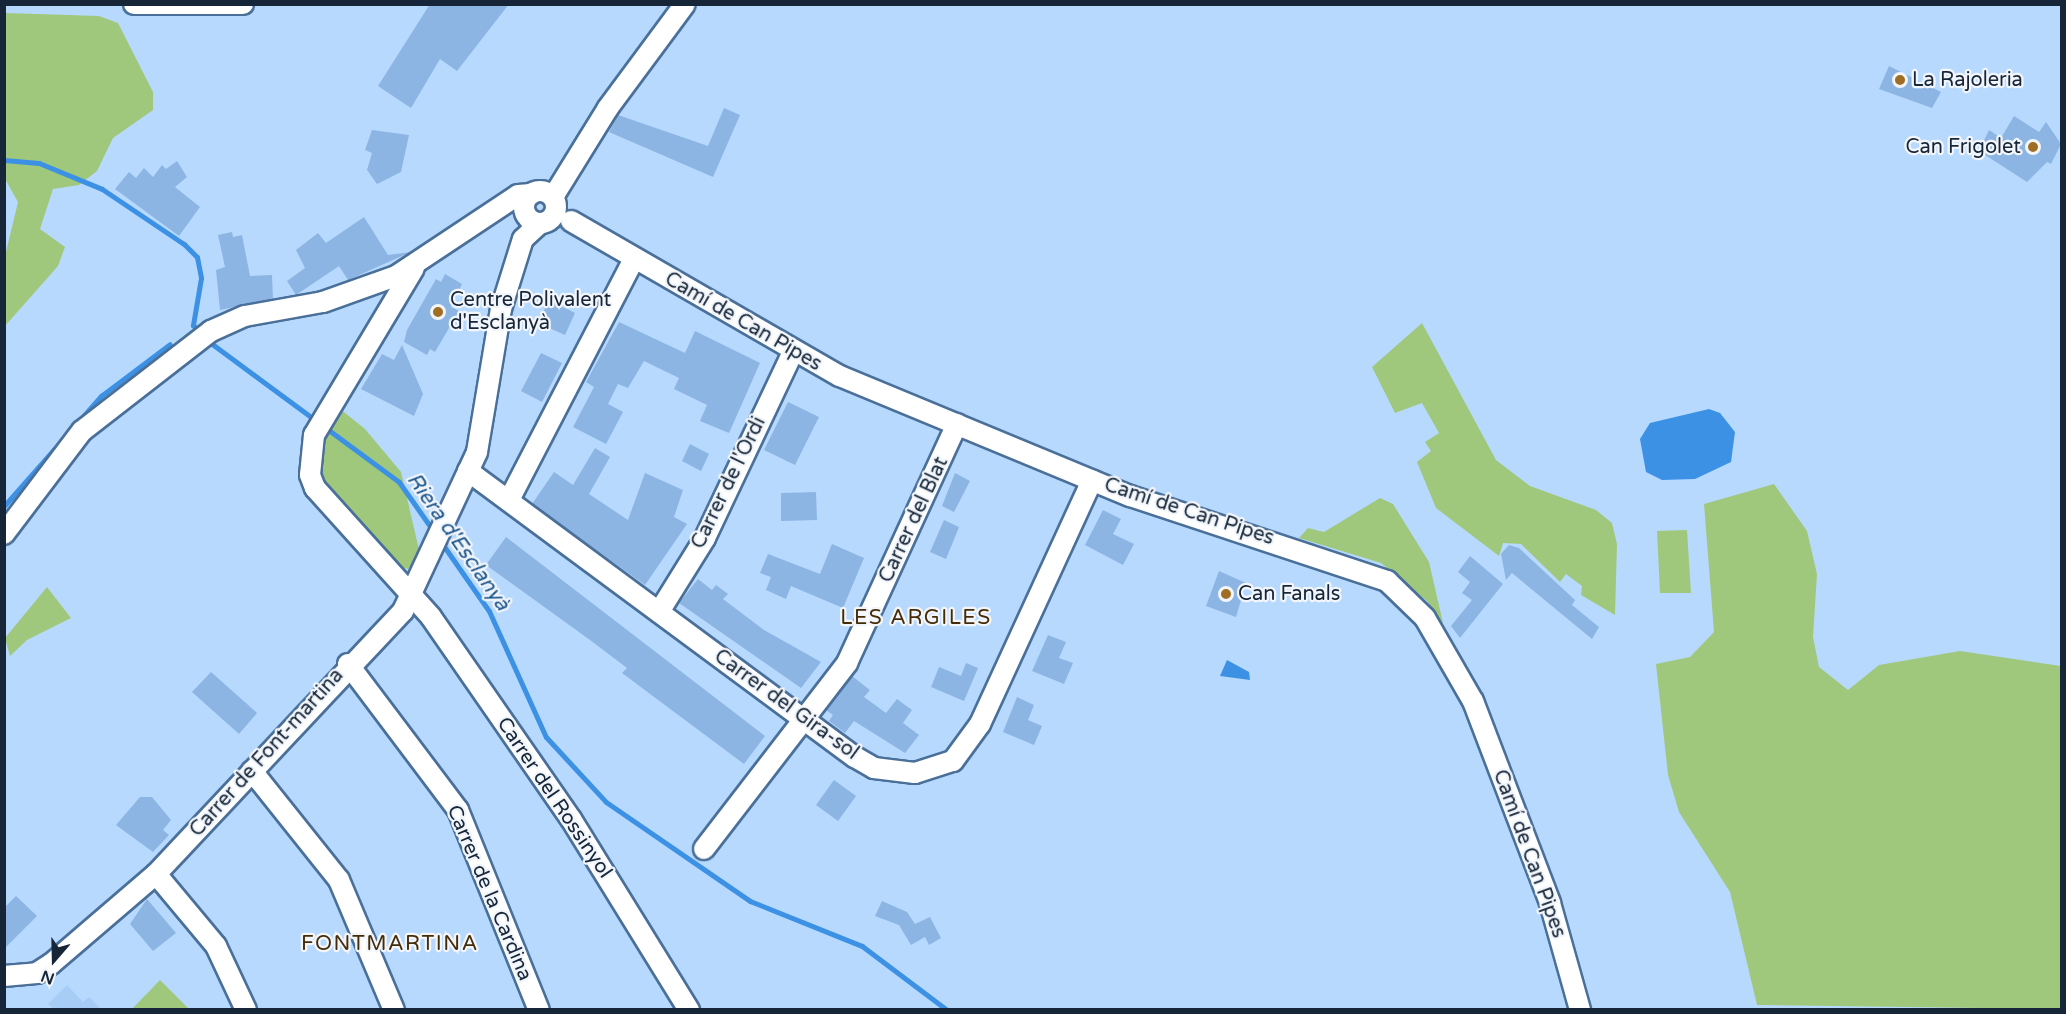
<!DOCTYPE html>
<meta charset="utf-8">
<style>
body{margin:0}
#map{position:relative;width:2066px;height:1014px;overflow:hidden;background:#b7d9fe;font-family:"Varela Round",sans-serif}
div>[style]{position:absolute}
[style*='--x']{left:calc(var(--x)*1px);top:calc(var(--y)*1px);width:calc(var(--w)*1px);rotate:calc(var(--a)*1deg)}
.built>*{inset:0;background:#a7cdf6}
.green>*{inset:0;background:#a0c87d}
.water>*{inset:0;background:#3c91e5}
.stream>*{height:5px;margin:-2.5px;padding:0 2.5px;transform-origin:2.5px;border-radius:2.5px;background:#3c91e5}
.building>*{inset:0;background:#8cb5e3}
.roads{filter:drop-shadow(2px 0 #4a709a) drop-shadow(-2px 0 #4a709a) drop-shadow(0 2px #4a709a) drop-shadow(0 -2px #4a709a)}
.minor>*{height:20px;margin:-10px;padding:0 10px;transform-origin:10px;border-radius:10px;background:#fff}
.minor>.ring{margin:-10px;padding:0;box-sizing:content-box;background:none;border:20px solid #fff;border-radius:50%}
.dots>*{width:16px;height:16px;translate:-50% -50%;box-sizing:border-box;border:3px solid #f2f6fb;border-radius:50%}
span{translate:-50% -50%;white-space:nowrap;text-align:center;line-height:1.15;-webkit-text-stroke:4.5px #f2f6fb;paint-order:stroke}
.poi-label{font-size:20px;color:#162638}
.left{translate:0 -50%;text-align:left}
.right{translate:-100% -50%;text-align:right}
.street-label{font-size:20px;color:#162638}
.water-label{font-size:21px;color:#1e578e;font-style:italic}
.neighbourhood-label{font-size:21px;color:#452c09;letter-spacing:1.5px}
.frame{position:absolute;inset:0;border:6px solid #162638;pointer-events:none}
.north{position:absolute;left:24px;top:930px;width:60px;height:60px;-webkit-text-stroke:4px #f2f6fb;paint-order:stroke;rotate:200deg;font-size:16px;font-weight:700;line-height:24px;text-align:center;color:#162638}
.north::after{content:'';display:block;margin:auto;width:21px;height:27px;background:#162638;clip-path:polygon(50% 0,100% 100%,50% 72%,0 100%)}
</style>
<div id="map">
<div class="built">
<i style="clip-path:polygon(67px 985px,83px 1002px,89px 997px,101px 1009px,54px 1009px,48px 1004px)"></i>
</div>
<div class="green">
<i style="clip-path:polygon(5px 13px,99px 16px,118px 23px,153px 92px,153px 110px,113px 138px,97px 171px,79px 185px,53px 189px,40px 229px,65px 247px,58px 266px,5px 326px,5px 256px,18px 202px,5px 179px)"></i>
<i style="clip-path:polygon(1422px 323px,1496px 460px,1530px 486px,1596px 510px,1612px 523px,1617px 544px,1615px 615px,1581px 595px,1582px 586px,1566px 574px,1560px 582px,1521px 544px,1503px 543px,1499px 556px,1436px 508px,1417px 462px,1431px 451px,1425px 442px,1439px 433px,1422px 403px,1395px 413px,1372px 367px)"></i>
<i style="clip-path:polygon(339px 408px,365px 429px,401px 472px,420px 554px,408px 569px,399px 567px,330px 492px,318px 468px,319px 443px)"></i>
<i style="clip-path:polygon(1774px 484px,1807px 531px,1817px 574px,1813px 637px,1819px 667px,1848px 690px,1879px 665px,1960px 651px,2061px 666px,2061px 1009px,1757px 1005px,1730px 892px,1679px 812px,1668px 775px,1656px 664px,1690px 657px,1714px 632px,1704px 504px)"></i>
<i style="clip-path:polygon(1380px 498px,1393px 504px,1429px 562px,1443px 623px,1427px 601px,1381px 563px,1299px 538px,1308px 528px,1324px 532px)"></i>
<i style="clip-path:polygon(1687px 530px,1691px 593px,1660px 593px,1657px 531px)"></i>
<i style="clip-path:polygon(47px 587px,71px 618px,27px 640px,10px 656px,5px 638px)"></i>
<i style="clip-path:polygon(160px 980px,189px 1009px,132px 1009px)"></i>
</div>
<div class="water">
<i style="clip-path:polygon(1709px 409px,1720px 413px,1735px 432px,1731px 462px,1695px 479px,1662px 480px,1646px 472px,1640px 439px,1650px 423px)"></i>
<i style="clip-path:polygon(1227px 660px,1249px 672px,1250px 680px,1220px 676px)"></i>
</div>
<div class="stream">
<i style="--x:4;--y:160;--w:35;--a:5"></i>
<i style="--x:39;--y:163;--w:68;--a:22.4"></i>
<i style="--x:102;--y:189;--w:99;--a:33.9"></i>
<i style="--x:184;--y:244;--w:18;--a:45"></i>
<i style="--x:197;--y:257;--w:21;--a:79"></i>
<i style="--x:201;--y:278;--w:48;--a:99.7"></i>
<i style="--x:193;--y:325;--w:12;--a:48"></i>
<i style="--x:208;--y:341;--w:237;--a:36.4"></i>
<i style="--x:399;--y:482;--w:61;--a:55"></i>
<i style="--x:4;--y:506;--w:147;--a:-48.6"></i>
<i style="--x:101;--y:396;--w:86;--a:-37"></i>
<i style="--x:441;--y:542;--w:84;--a:55.2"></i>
<i style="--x:489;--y:611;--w:138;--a:65.7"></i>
<i style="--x:546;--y:737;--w:88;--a:47.3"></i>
<i style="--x:606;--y:802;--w:175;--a:34.5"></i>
<i style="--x:750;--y:901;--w:121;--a:21.9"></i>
<i style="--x:862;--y:946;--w:106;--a:37"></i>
</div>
<div class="building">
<i style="clip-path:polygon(430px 4px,509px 4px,457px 71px,440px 59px,411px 108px,378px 86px)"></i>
<i style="clip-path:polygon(1889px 66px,1941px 92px,1932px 108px,1879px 89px)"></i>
<i style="clip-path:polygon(724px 108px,740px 115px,713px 177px,609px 132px,618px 115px,708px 146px)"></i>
<i style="clip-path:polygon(2014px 116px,2039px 132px,2046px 122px,2061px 144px,2051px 164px,2047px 162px,2027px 182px,1979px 151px,1989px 130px,2001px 138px)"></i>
<i style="clip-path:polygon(372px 130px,409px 135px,401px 172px,377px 184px,367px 170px,372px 153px,365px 150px)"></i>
<i style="clip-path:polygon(177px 161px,187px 177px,175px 187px,200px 207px,179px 236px,115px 189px,129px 172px,136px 178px,144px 168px,153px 177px,162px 165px,166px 169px)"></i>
<i style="clip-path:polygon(364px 217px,388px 255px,411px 252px,348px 280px,339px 266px,296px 295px,287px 281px,305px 268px,296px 250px,318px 233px,326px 243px)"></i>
<i style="clip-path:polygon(232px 232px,233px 237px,242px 235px,250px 276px,272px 275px,273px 299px,220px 310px,216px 270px,225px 267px,218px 235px)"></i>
<i style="clip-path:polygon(445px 274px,462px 284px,451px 307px,459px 311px,435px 352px,430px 349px,427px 355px,404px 342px,407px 330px,436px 279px,441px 282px)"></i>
<i style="clip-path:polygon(549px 300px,575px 313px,565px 335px,538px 323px)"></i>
<i style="clip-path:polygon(619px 322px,685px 353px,695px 331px,760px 363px,729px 433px,700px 421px,707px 405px,674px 389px,679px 378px,644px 361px,628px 388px,618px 384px,608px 404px,623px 412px,606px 444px,573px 427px,594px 387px,586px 382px)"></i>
<i style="clip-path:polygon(402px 345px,423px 394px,414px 416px,361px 389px,382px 354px,394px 360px)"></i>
<i style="clip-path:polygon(541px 353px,562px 363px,542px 402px,521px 391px)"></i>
<i style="clip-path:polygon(788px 402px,819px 417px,795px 465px,764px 450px)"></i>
<i style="clip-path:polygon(690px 444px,709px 454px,701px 471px,682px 461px)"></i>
<i style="clip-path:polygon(595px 448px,610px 457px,589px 494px,628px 520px,645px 473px,683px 490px,674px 517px,687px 524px,645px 585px,532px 504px,554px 472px,573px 485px)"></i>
<i style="clip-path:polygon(955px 473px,970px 481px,954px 512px,942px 506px)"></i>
<i style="clip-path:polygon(816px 492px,817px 520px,781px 521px,781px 493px)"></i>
<i style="clip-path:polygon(1103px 510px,1121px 519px,1113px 534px,1134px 544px,1123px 565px,1085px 545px)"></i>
<i style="clip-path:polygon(944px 520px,959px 527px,946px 559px,930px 552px)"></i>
<i style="clip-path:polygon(506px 537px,765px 736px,744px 764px,622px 673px,627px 668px,590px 640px,486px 565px)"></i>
<i style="clip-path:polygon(832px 544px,864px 558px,843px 608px,791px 586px,786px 599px,766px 590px,771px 577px,760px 573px,768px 554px,820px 574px)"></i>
<i style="clip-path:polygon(1509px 545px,1519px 548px,1575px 600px,1572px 605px,1599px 627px,1592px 639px,1512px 573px,1506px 580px,1501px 554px)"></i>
<i style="clip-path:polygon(1470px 556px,1503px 584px,1460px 638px,1451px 626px,1472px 600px,1462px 593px,1470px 582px,1458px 572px)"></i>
<i style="clip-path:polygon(1219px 571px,1246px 583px,1236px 617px,1206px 606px)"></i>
<i style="clip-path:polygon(698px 579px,712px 590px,716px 585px,728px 594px,723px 599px,764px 630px,821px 662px,801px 688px,679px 603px)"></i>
<i style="clip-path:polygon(1048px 635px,1066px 642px,1059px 658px,1073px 663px,1064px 684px,1032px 671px)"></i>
<i style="clip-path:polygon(966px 663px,978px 668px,964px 701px,931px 687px,939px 667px,961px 676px)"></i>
<i style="clip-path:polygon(211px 672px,257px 713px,239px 734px,192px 692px)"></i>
<i style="clip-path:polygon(852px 676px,870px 690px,864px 697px,886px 713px,897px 699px,912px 710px,903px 723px,919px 735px,905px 753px,854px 721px,845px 733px,829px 721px,833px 715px,826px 710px)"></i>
<i style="clip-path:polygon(1017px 697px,1034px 705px,1028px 720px,1042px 726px,1034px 745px,1003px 732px)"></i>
<i style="clip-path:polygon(834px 780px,856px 796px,838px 821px,816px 805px)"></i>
<i style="clip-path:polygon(140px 797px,152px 797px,171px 820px,163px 830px,169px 835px,153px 852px,116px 825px)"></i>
<i style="clip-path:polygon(16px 896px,37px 916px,4px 949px,4px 908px)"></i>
<i style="clip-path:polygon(147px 899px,176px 933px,153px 951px,130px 924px)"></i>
<i style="clip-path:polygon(882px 901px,907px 912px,915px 924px,930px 917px,941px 938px,929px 945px,925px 937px,911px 945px,899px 925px,875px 916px)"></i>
</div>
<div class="roads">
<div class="minor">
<i style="--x:134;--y:4;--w:109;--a:0"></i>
<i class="ring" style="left:524px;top:191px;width:12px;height:12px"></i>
<i style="--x:553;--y:197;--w:105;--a:-58.3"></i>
<i style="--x:608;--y:108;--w:129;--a:-53.5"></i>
<i style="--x:571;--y:221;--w:310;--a:30"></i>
<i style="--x:840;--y:376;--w:314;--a:22.5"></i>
<i style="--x:1130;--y:496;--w:271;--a:18.3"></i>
<i style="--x:1387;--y:581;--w:53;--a:44.2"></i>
<i style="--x:1425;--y:618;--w:96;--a:60"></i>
<i style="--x:1473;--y:701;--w:216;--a:69.1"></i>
<i style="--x:1550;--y:903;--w:111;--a:74.3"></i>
<i style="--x:414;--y:268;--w:195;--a:120.9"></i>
<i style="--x:314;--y:435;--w:40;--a:95.7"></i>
<i style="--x:310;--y:475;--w:14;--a:69"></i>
<i style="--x:315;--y:488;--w:173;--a:48"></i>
<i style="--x:431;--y:617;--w:246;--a:55.3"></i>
<i style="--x:571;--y:819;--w:225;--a:58.3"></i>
<i style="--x:468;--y:471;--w:481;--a:36.5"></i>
<i style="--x:855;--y:757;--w:22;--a:30"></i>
<i style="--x:874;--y:768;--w:41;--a:7"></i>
<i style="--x:915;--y:773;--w:40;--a:-18"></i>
<i style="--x:953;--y:761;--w:46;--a:-53.9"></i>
<i style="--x:980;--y:724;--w:268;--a:-65.3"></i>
<i style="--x:509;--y:500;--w:271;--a:-62.6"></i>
<i style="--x:4;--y:534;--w:129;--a:-52.9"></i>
<i style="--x:82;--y:431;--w:163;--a:-37.8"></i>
<i style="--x:211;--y:331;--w:37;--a:-24"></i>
<i style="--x:245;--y:316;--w:79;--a:-10.2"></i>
<i style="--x:323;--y:302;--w:77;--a:-19.6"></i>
<i style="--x:396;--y:276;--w:146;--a:-33.6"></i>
<i style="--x:518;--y:195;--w:13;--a:-4"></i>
<i style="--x:659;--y:612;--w:87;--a:-58.1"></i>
<i style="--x:705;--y:538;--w:206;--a:-64.7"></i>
<i style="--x:348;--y:664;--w:183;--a:53"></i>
<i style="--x:458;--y:810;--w:216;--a:68"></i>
<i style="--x:252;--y:771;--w:139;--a:51.4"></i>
<i style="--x:339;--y:880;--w:141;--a:67.1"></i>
<i style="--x:704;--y:849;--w:235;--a:-52.4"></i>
<i style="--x:847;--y:663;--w:263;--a:-65.3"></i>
<i style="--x:156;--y:874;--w:94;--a:50.2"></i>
<i style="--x:216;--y:946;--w:71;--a:64.9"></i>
<i style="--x:4;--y:976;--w:33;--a:-5"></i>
<i style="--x:37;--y:973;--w:17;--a:-33"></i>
<i style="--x:51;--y:964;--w:138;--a:-40.6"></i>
<i style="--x:156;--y:874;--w:361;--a:-46.8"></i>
<i style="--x:403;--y:611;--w:175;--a:-65"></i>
<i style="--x:477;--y:452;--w:145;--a:-80.5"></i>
<i style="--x:501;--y:309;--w:73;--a:-72.6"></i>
<i style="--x:523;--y:239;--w:23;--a:-43"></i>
</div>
</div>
<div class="dots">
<i style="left:1900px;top:80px;background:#a06d24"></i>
<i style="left:2033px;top:147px;background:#a06d24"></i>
<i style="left:438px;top:312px;background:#a06d24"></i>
<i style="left:1226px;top:594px;background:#a06d24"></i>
</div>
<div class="poi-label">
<span class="left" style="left:1912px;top:80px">La Rajoleria</span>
<span class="right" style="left:2021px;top:147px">Can Frigolet</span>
<span class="left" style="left:450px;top:312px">Centre Polivalent<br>d'Esclanyà</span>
<span class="left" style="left:1238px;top:594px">Can Fanals</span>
</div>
<div class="street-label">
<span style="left:743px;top:322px;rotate:30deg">Camí de Can Pipes</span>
<span style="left:729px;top:483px;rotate:-64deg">Carrer de l'Ordi</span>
<span style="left:1189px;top:512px;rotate:18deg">Camí de Can Pipes</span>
<span style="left:914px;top:520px;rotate:-65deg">Carrer del Blat</span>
<span style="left:786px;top:705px;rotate:36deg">Carrer del Gira-sol</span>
<span style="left:267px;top:753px;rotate:-48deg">Carrer de Font-martina</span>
<span style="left:554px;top:798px;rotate:56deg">Carrer del Rossinyol</span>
<span style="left:1529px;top:854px;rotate:70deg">Camí de Can Pipes</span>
<span style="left:489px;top:893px;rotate:67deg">Carrer de la Cardina</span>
</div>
<div class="water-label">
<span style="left:458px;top:542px;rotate:55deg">Riera d'Esclanyà</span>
</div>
<div class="neighbourhood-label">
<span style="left:916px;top:618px">LES ARGILES</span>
<span style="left:390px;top:944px">FONTMARTINA</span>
</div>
<div class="frame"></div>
<div class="north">N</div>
</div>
